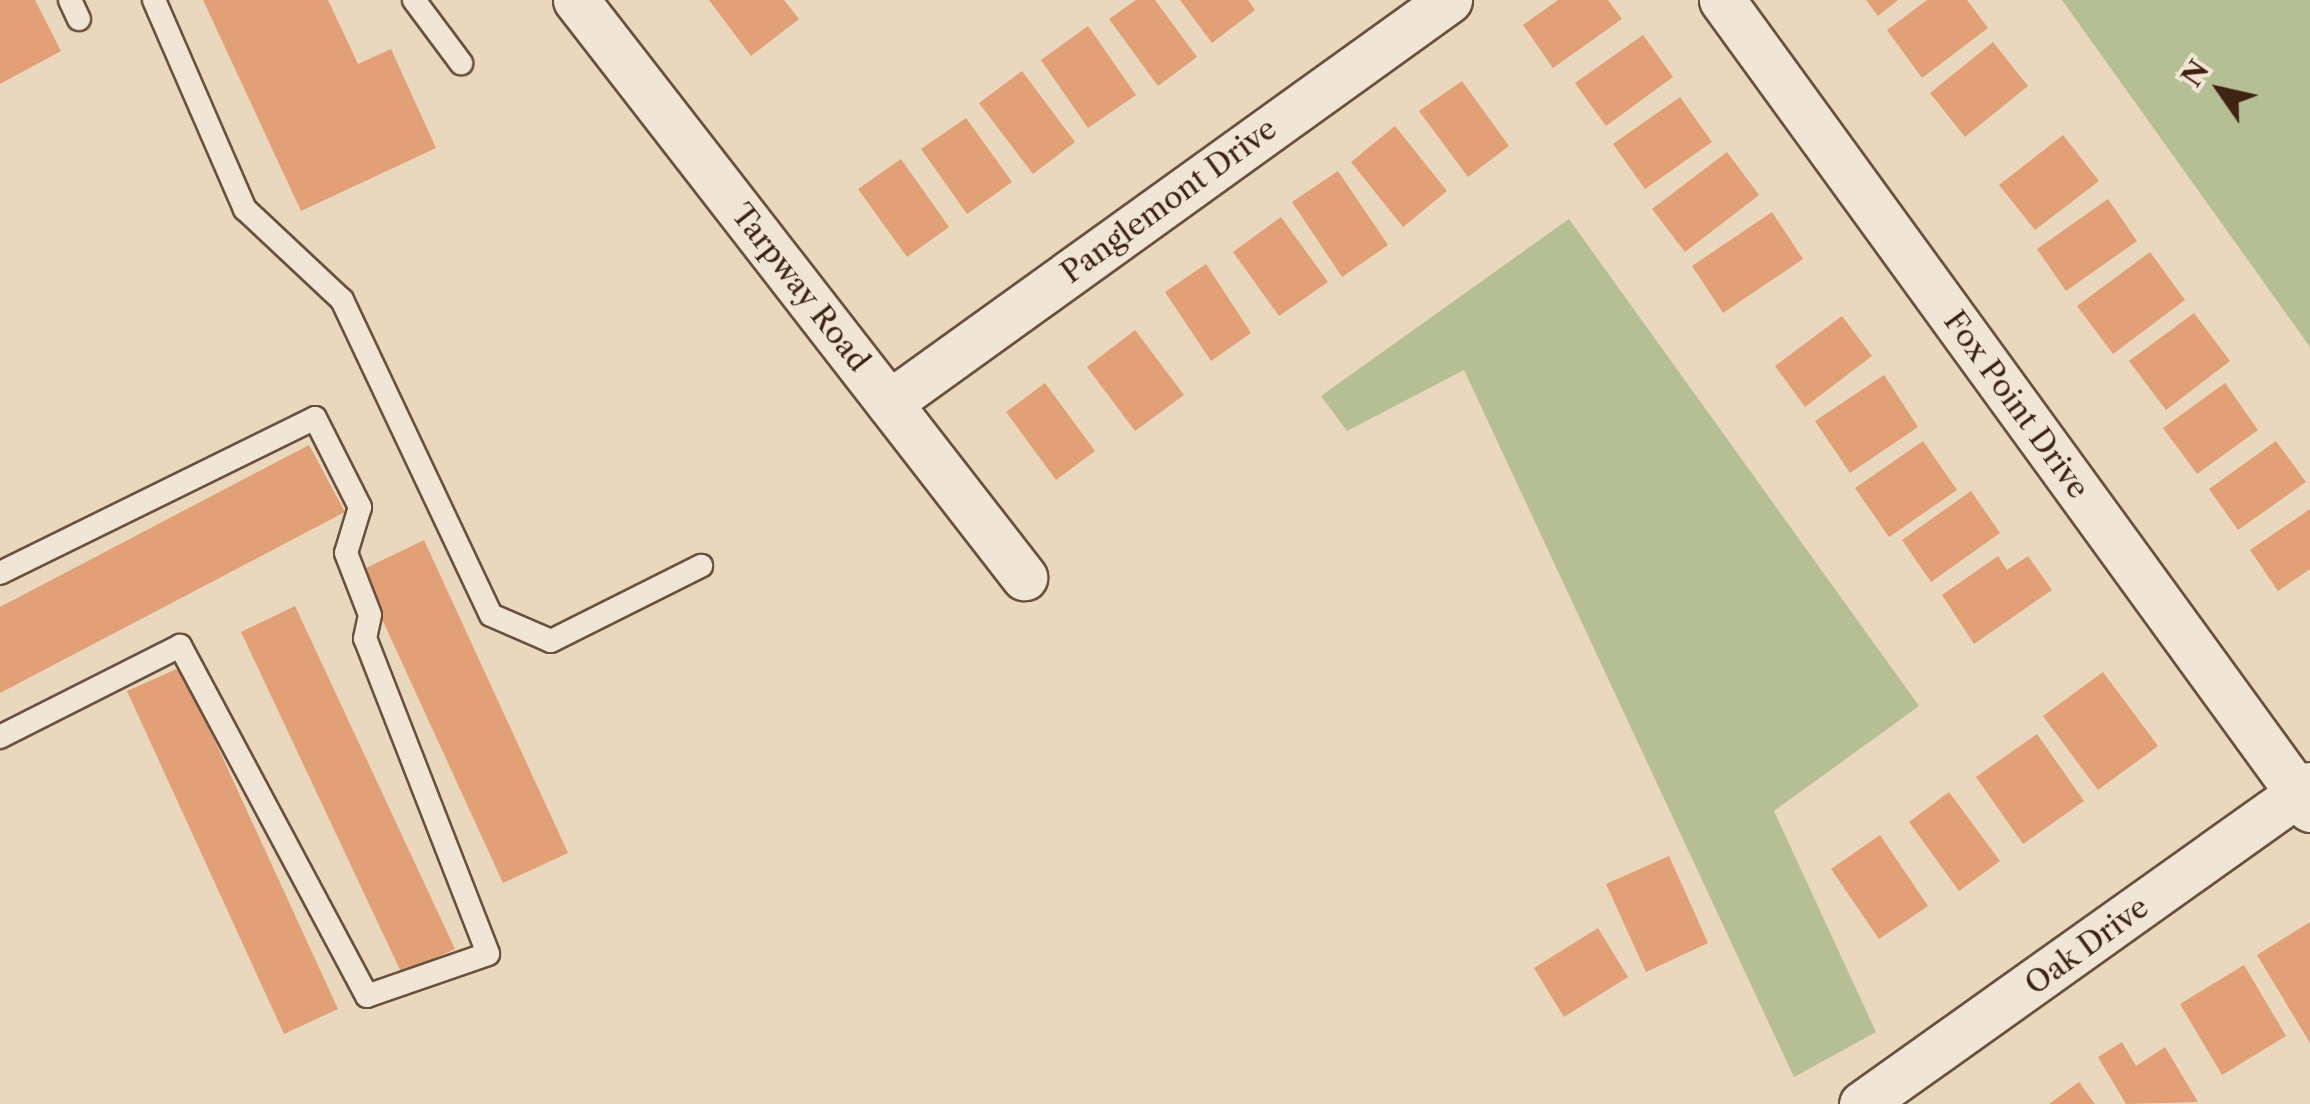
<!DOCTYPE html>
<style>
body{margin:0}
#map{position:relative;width:2310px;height:1104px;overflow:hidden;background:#ead8be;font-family:"Libre Caslon Text",serif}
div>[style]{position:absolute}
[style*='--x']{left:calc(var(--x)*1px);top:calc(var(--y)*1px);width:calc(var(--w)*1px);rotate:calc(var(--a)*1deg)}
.green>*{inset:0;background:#b5bf93}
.building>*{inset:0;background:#e1a076}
.roads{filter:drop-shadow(2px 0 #6a503e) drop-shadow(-2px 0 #6a503e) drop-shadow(0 2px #6a503e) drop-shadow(0 -2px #6a503e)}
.lane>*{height:22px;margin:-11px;padding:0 11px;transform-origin:11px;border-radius:11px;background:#f1e6d5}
.street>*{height:45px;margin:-22.5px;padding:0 22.5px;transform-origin:22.5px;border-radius:22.5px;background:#f1e6d5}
span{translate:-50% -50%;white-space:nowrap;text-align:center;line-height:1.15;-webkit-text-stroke:8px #f1e6d5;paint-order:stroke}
.street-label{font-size:30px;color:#3f2313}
.north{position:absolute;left:2170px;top:40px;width:100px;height:100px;-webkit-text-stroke:8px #f1e6d5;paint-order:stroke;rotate:304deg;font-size:28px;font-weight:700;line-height:40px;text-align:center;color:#3f2313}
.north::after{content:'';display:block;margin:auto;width:35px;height:45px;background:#3f2313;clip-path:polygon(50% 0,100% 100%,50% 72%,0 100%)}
</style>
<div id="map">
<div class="green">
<i style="clip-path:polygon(2062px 0,2310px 0,2310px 347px)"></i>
<i style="clip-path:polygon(1569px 219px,1919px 706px,1774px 811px,1876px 1032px,1794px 1077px,1464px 370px,1347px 431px,1321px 396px)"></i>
</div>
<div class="building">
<i style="clip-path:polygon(0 0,35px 0,61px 51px,0 84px)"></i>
<i style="clip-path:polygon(203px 0,328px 0,358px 64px,391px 49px,436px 148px,301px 211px)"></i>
<i style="clip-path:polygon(709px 0,784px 0,799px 19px,751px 56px)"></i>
<i style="clip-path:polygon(1136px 0,1155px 0,1197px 57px,1158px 86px,1109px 19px)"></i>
<i style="clip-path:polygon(1180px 0,1248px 0,1255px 10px,1212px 43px)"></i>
<i style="clip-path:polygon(1558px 0,1608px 0,1622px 19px,1553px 68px,1523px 25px)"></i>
<i style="clip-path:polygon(1866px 0,1898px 0,1878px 16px)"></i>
<i style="clip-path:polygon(1927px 0,1967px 0,1988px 28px,1922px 78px,1887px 30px)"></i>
<i style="clip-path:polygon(1088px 26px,1136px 95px,1088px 128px,1041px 60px)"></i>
<i style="clip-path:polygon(1643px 35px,1673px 77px,1606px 126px,1575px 83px)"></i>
<i style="clip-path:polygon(1993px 42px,2028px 86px,1965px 137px,1930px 93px)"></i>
<i style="clip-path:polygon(1022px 71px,1075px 142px,1033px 174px,979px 103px)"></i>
<i style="clip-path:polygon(1462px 81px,1509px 146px,1468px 177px,1419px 111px)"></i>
<i style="clip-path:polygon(1680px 97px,1712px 142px,1645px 189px,1613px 144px)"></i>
<i style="clip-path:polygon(966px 118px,1012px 182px,967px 214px,921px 149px)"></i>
<i style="clip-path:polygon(1395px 126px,1447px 191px,1403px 227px,1351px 162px)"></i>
<i style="clip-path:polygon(2063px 135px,2099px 181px,2035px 230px,1999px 185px)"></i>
<i style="clip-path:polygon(1727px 152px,1759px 195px,1685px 252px,1652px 209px)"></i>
<i style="clip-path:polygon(901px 159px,949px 227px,907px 257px,858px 189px)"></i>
<i style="clip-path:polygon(1338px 171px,1388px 245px,1342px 277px,1292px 202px)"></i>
<i style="clip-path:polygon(2108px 199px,2137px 241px,2066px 291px,2037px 249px)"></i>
<i style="clip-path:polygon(1772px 212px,1803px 259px,1723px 313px,1692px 266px)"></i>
<i style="clip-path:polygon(1281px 217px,1328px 282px,1279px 316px,1233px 252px)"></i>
<i style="clip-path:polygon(2150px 252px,2185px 300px,2113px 354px,2077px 306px)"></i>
<i style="clip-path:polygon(1206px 264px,1251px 333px,1211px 361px,1165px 292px)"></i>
<i style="clip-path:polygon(2194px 313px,2230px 361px,2166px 410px,2129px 361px)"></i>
<i style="clip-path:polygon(1842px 316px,1872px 356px,1805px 407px,1775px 366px)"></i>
<i style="clip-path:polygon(1135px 330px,1184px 395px,1135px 431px,1087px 367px)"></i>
<i style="clip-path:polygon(1884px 375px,1918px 427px,1850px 473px,1815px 421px)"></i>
<i style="clip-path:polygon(1045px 383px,1095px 451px,1056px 480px,1006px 412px)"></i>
<i style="clip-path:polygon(2225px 383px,2258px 430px,2197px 474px,2163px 428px)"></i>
<i style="clip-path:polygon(1923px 441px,1957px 490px,1889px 537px,1855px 488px)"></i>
<i style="clip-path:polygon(2276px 441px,2306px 482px,2238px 530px,2209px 489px)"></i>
<i style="clip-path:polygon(309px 445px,345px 512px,0 693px,0 607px)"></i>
<i style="clip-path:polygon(1971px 491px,2000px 533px,1931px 582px,1902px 540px)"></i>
<i style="clip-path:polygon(2310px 509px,2310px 569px,2278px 591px,2250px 550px)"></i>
<i style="clip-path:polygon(424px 540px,568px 853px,503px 883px,360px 571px)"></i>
<i style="clip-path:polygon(1998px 556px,2007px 570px,2028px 556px,2052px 590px,1974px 644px,1942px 595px)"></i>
<i style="clip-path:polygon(295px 606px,455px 949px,402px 974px,241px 632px)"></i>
<i style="clip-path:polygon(181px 667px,338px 1009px,284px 1034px,127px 691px)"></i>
<i style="clip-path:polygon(2103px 672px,2158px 746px,2098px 790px,2043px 716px)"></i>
<i style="clip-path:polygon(2037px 734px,2084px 801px,2023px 844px,1976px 777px)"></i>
<i style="clip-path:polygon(1949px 792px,2000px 861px,1959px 891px,1909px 822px)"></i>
<i style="clip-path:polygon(1880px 835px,1928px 906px,1879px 939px,1831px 869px)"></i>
<i style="clip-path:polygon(1669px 856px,1708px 943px,1646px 972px,1606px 884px)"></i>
<i style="clip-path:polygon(2310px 922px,2310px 1043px,2257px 955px)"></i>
<i style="clip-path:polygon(1598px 928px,1628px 977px,1564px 1017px,1534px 968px)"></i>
<i style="clip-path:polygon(2244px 965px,2286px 1036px,2222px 1075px,2180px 1004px)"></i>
<i style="clip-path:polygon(2122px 1042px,2136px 1066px,2165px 1047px,2198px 1102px,2126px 1104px,2098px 1057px)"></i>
<i style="clip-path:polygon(2079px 1082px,2095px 1104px,2049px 1104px)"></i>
</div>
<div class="roads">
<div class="lane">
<i style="--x:70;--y:0;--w:21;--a:65"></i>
<i style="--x:154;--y:0;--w:228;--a:66.5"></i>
<i style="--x:245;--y:209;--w:133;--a:43.2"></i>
<i style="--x:342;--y:300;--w:348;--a:64.7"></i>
<i style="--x:491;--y:615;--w:65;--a:23.4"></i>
<i style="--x:551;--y:641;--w:168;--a:-26.6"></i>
<i style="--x:414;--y:0;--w:79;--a:53.3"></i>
<i style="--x:0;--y:573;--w:351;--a:-26.2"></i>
<i style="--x:315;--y:418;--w:100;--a:63.2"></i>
<i style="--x:360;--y:507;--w:48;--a:106.9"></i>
<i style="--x:346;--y:553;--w:66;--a:68.8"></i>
<i style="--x:370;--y:615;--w:24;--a:102"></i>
<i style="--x:365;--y:638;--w:339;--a:68.7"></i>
<i style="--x:488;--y:954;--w:128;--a:160.9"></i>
<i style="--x:367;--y:996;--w:397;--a:-118.1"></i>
<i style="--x:180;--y:646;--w:202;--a:153.2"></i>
</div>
<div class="street">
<i style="--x:576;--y:0;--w:731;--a:52.17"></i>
<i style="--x:1722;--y:0;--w:1000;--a:53.99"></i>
<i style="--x:889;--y:403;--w:690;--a:-35.74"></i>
<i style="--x:1862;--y:1104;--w:550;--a:-35.45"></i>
</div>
</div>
<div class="street-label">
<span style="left:1169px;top:201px;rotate:-36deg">Panglemont Drive</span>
<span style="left:800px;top:288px;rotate:52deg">Tarpway Road</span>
<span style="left:2016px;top:405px;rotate:54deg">Fox Point Drive</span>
<span style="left:2087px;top:946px;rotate:-36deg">Oak Drive</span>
</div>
<div class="north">N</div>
</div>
